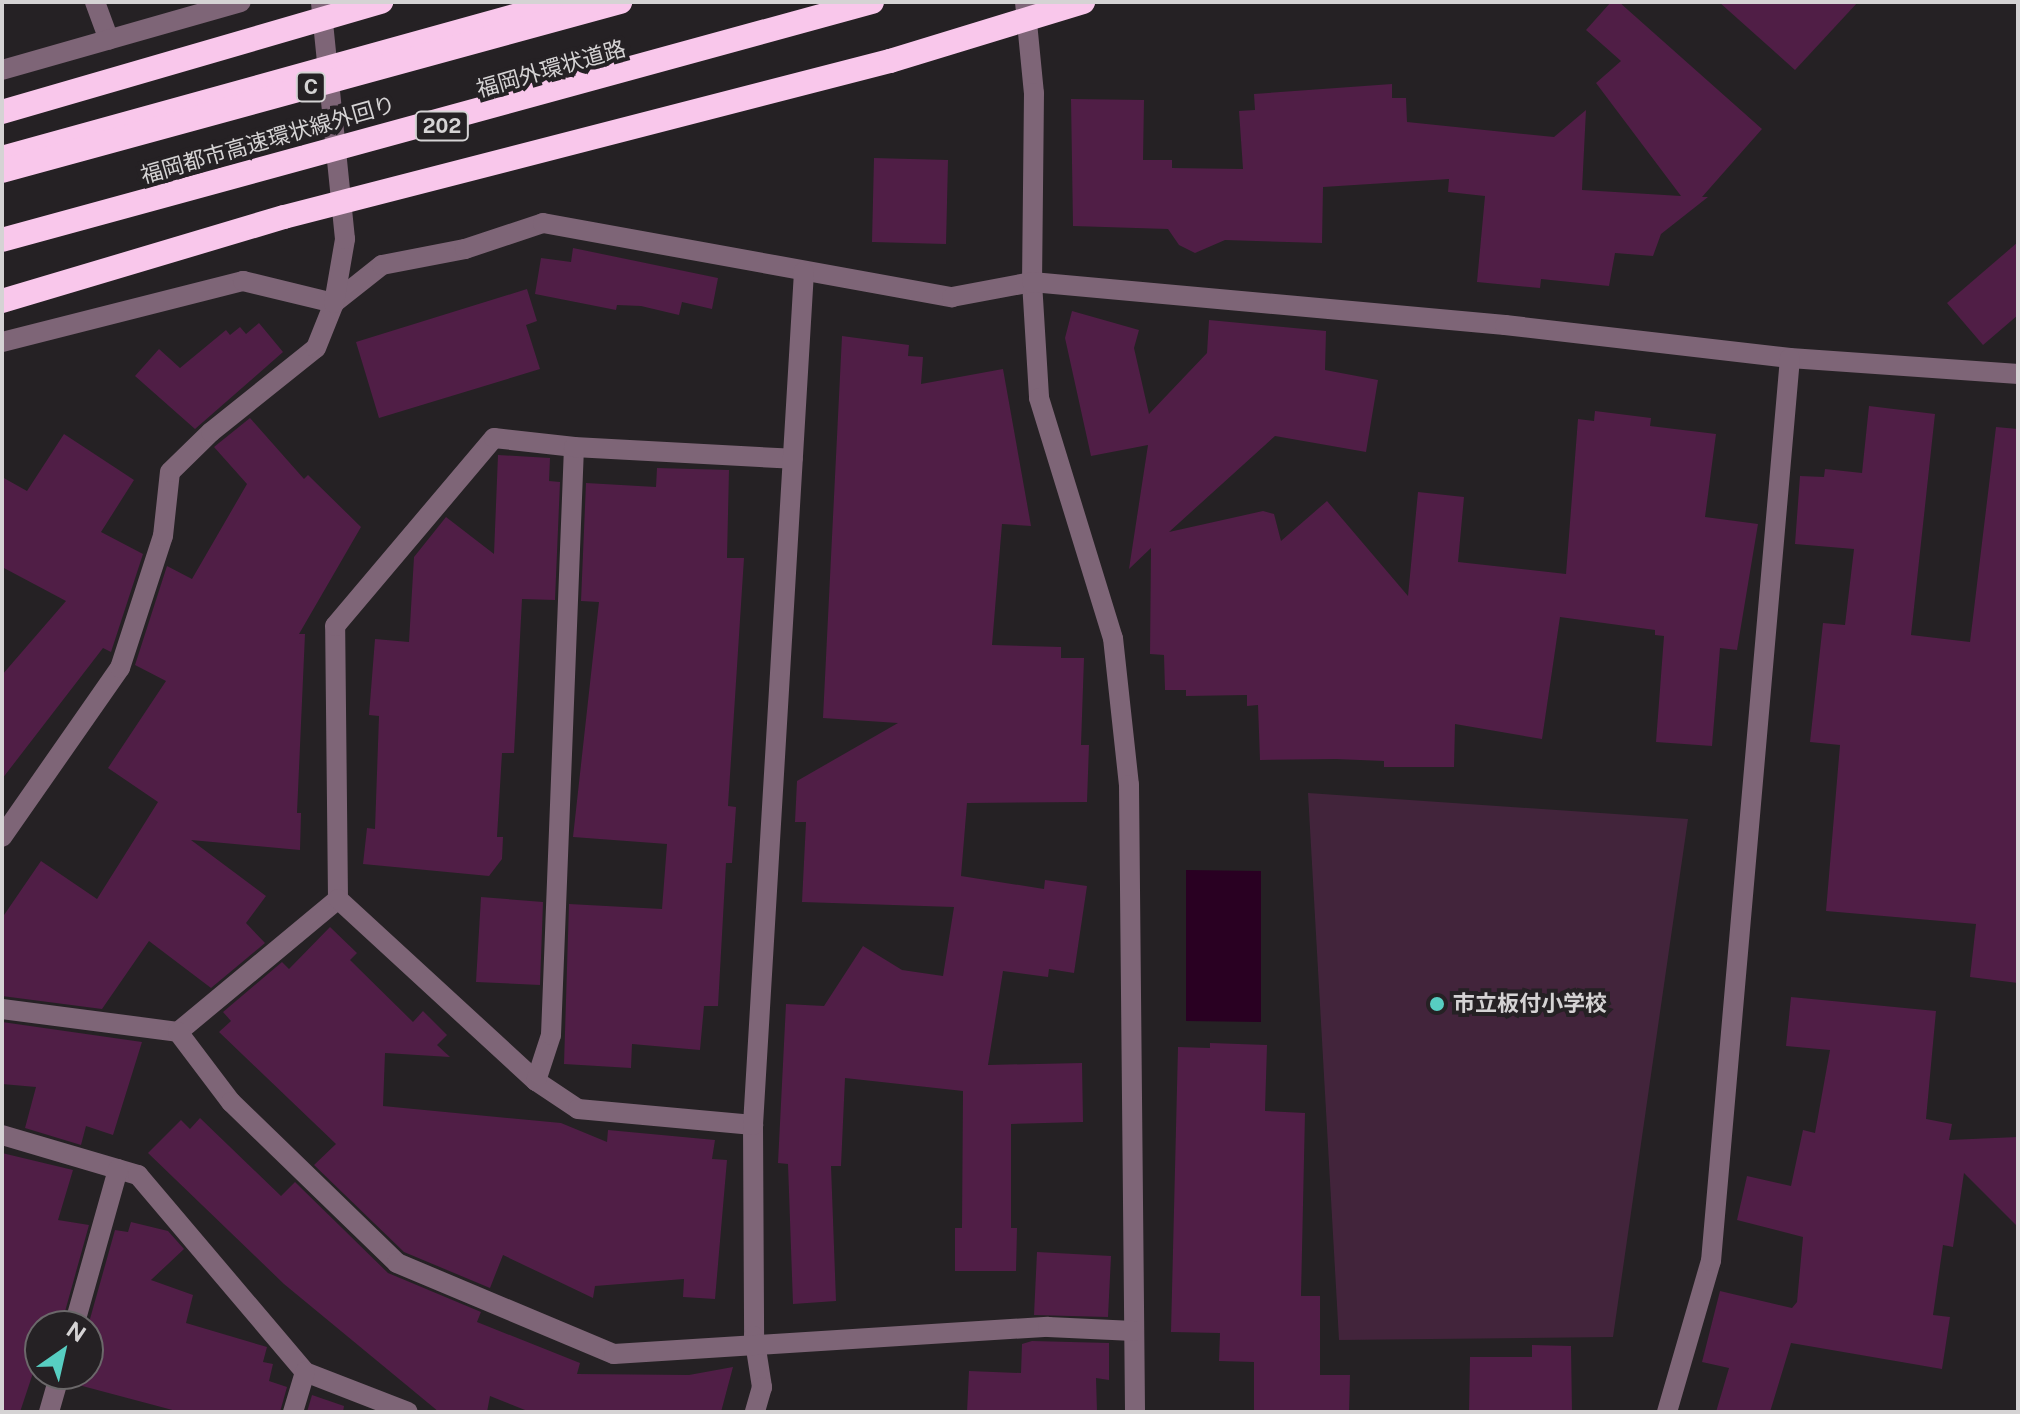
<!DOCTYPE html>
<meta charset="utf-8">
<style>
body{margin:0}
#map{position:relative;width:2020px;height:1414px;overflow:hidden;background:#252124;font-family:"Public Sans","Noto Sans JP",sans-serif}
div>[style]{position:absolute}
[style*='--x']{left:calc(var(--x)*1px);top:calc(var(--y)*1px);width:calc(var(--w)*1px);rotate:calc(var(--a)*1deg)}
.green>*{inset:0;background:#42243b}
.water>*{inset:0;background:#290022}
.building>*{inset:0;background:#501e46}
.minor>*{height:20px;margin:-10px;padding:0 10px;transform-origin:10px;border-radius:10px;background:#7e6577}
.highway>*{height:24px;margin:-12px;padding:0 12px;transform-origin:12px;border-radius:12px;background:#f9c7eb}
.highway-bridge>*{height:24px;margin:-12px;padding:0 12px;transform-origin:12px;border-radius:12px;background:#f9c7eb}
.dots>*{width:22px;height:22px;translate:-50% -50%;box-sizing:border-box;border:4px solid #252124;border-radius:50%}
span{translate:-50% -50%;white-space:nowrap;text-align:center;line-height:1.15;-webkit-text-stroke:8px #252124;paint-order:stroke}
.shield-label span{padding:2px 6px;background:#252124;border:2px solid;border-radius:6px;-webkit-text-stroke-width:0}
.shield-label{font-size:20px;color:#d5d3d4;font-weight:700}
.street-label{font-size:22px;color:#d5d3d4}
.poi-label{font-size:22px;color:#d5d3d4;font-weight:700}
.left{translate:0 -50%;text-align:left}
.frame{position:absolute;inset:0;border:4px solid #d5d3d4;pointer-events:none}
.north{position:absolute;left:24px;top:1310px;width:80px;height:80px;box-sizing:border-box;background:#252124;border:2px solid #6b686a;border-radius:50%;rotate:34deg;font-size:22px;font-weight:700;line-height:32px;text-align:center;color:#d5d3d4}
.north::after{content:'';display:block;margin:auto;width:28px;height:36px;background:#57cec2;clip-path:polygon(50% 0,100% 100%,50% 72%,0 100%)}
</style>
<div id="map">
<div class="green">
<i style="clip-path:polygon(1308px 793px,1688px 819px,1613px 1337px,1339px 1340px)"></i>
</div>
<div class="water">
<i style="clip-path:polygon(1186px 870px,1261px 871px,1261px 1022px,1186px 1021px)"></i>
</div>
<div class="building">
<i style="clip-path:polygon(1611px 2px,1619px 2px,1762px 129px,1702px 197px,1708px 197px,1661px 234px,1653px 256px,1615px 253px,1609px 286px,1541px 279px,1540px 288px,1477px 282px,1485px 196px,1448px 192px,1449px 179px,1323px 187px,1322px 243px,1225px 240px,1195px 253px,1179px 245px,1168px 229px,1073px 226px,1071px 99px,1144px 100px,1143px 160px,1172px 160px,1172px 168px,1243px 169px,1239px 111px,1255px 110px,1254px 94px,1392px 84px,1392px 98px,1406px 98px,1407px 122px,1554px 137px,1586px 110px,1582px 190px,1681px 196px,1596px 83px,1621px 61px,1586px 30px)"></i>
<i style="clip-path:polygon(1719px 2px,1858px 2px,1795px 70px)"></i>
<i style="clip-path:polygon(874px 158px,948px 160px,946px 244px,872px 242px)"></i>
<i style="clip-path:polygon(2018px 242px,2018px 315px,1983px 345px,1947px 303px)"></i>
<i style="clip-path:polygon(573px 248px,718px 278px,712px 309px,682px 302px,679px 315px,641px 306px,617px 305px,616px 310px,535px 294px,541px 258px,571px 262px)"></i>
<i style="clip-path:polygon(527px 289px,537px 321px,526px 325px,540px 369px,379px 418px,356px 342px)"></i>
<i style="clip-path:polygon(1072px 311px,1139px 330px,1134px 348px,1149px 414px,1207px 353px,1209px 320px,1326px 331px,1325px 370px,1378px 380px,1366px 452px,1275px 436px,1169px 532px,1263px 511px,1274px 514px,1281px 541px,1327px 501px,1408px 596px,1418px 492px,1464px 497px,1458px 562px,1566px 574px,1578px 419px,1594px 421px,1595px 411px,1651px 418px,1650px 426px,1716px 434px,1705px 517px,1758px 524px,1737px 650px,1720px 648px,1712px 746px,1656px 742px,1664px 636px,1655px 635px,1655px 630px,1560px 617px,1542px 739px,1455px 724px,1454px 767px,1384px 767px,1384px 761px,1336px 759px,1260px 760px,1258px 705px,1247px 706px,1247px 695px,1186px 696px,1186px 690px,1165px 690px,1164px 655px,1150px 654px,1151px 548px,1129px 569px,1148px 445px,1091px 456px,1065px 338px)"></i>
<i style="clip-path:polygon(259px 323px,283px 352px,195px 429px,135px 376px,159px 349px,180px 368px,226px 330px,230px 335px,240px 327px,246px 334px)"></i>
<i style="clip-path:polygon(842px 336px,909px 345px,908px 356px,923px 357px,921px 384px,1003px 369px,1031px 526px,1002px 524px,992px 645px,1061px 647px,1061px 658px,1084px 658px,1081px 745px,1089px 745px,1087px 802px,967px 803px,961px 876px,1044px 889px,1045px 880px,1087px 886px,1074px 973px,1049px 969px,1048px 977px,1003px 971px,988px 1065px,1082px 1063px,1083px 1122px,1011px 1124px,1011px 1228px,1017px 1228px,1016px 1271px,955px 1271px,955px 1228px,962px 1228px,963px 1091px,845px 1078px,841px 1166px,831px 1166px,836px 1301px,793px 1304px,788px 1164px,778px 1163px,786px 1004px,824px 1006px,863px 946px,902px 970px,943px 976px,954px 907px,802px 902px,806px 822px,795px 822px,797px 781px,898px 723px,823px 718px)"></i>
<i style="clip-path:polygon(1869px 406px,1935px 414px,1911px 635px,1970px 642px,1996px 427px,2018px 429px,2018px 983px,1970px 977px,1976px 924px,1826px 911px,1840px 745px,1810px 742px,1823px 623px,1845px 625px,1854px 549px,1795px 544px,1800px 476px,1824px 477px,1825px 469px,1862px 473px)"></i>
<i style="clip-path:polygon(250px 418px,304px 479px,308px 475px,361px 527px,299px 634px,305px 634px,297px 813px,301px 813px,300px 850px,191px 840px,266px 896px,246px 923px,265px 943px,211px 988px,149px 941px,102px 1009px,2px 996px,2px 918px,41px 861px,97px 899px,158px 802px,108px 768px,166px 681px,135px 665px,167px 566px,192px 579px,247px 484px,214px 447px)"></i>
<i style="clip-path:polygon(64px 434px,134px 480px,101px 532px,143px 554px,111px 652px,103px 648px,2px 779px,2px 675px,66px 601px,2px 567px,2px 477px,27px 491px)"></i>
<i style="clip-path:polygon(498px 455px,550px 458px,549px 481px,560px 482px,555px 600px,522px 599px,514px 753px,502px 753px,497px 837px,503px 837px,502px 859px,489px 876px,363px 864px,367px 828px,375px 829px,379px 716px,369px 715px,375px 639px,409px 642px,414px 557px,446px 517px,494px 554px)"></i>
<i style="clip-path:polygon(657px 468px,729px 470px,727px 558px,744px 558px,728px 806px,736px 807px,732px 863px,726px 863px,718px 1006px,704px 1006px,700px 1050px,632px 1044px,631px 1068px,564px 1064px,569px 904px,662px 909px,667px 844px,573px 837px,599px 602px,581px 601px,586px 483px,656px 487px)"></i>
<i style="clip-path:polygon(481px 897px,543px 902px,540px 985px,476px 982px)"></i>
<i style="clip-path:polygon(330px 927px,357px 953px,350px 960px,413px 1022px,423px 1011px,447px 1035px,437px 1045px,450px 1057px,385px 1053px,383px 1106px,561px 1123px,607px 1142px,608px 1130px,715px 1140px,712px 1159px,727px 1160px,715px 1299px,683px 1297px,684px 1279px,595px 1286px,593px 1298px,503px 1255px,490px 1288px,404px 1252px,314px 1165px,336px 1144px,219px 1032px,231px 1021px,223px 1012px,282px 962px,289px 969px)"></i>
<i style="clip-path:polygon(1791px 997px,1936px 1011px,1926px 1119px,1952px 1124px,1949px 1140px,2018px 1137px,2018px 1227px,1964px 1173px,1953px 1247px,1943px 1245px,1933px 1315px,1950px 1317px,1942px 1369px,1791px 1343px,1770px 1412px,1716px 1412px,1729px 1368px,1702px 1362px,1720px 1291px,1792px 1308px,1797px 1302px,1803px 1237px,1737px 1220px,1747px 1176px,1791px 1186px,1803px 1130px,1815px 1133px,1830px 1050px,1786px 1046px)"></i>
<i style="clip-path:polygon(2px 1022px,142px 1042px,113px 1135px,86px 1126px,81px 1145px,25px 1128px,36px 1087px,2px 1084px)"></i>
<i style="clip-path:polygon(1210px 1043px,1267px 1045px,1265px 1111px,1305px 1113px,1301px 1296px,1320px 1296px,1320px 1375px,1350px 1375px,1349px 1412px,1254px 1412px,1254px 1362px,1219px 1361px,1220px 1333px,1171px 1332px,1178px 1047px,1210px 1048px)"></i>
<i style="clip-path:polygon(200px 1118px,281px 1196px,295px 1182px,388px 1273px,481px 1312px,477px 1322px,580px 1363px,577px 1374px,689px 1375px,733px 1367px,721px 1412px,530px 1412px,490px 1396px,487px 1412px,439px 1412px,284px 1284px,148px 1153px,181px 1120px,190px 1129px)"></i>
<i style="clip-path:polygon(2px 1153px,73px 1170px,58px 1220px,89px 1225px,61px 1326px,40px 1326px,40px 1374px,46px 1377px,33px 1373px,20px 1412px,2px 1412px)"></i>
<i style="clip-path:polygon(131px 1222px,168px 1231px,184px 1249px,151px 1280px,193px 1295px,186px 1323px,267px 1347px,263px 1362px,273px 1364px,269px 1381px,287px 1387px,280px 1412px,180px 1412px,71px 1383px,73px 1374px,88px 1374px,88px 1326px,115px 1230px,128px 1232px)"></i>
<i style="clip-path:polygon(1037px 1252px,1111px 1256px,1108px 1317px,1034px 1315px)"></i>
<i style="clip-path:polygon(1032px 1341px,1109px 1343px,1109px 1380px,1096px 1378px,1097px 1412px,967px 1412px,969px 1371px,1021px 1373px,1022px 1344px)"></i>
<i style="clip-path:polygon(1532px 1345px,1571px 1346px,1572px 1412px,1469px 1412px,1470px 1357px,1532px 1357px)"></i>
<i style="clip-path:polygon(312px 1395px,344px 1406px,343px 1412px,307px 1412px)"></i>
</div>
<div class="minor">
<i style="--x:95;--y:2;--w:40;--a:69.8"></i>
<i style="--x:1025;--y:2;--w:91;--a:84.4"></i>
<i style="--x:1034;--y:93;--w:189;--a:90.6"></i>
<i style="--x:1032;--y:282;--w:116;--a:86.5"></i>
<i style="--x:1039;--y:398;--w:251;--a:72.9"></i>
<i style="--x:1113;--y:638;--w:148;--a:83.8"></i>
<i style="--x:1129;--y:785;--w:627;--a:89.45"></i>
<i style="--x:2;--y:70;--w:248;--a:-15.9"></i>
<i style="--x:334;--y:303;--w:61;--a:-38.4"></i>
<i style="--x:382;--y:265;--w:85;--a:-10.9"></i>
<i style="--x:465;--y:249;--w:82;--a:-18.4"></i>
<i style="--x:543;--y:223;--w:416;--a:10.3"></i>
<i style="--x:952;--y:297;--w:81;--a:-10.6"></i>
<i style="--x:1032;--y:282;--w:475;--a:5.2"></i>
<i style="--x:1505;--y:325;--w:287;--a:6.6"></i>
<i style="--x:1790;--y:358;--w:229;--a:4"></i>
<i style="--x:2;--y:342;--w:249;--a:-14.2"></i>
<i style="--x:243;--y:281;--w:94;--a:13.6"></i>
<i style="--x:2;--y:837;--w:206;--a:-55.1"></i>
<i style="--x:120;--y:668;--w:139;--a:-72"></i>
<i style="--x:163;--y:536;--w:64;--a:-83.8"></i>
<i style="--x:170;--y:472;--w:57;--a:-44.3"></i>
<i style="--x:211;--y:432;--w:134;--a:-38.7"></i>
<i style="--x:316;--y:348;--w:48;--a:-68.2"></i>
<i style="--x:334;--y:303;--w:65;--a:-80.2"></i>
<i style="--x:345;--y:239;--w:238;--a:-95.8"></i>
<i style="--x:338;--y:899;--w:273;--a:-90.6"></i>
<i style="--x:335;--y:626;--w:246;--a:-49.8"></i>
<i style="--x:494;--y:438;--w:81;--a:6.4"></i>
<i style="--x:2;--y:1009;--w:177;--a:7.4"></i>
<i style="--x:178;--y:1032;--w:208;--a:-39.7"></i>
<i style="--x:338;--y:899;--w:269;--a:42.6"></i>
<i style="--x:536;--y:1081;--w:50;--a:33.7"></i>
<i style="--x:578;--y:1109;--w:176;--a:5.2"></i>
<i style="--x:753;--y:1125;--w:211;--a:89.7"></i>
<i style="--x:754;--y:1336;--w:52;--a:81.1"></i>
<i style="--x:762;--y:1387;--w:26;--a:106"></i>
<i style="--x:178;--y:1032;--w:88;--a:52.9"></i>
<i style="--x:231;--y:1102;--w:231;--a:44.1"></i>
<i style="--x:397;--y:1263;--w:235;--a:22.8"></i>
<i style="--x:614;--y:1354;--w:435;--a:-3.6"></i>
<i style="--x:1048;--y:1327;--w:86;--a:2.7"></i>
<i style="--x:536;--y:1081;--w:48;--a:-71.9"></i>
<i style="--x:551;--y:1035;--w:588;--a:-87.76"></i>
<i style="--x:574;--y:447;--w:219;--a:3.1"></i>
<i style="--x:753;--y:1125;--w:855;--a:-86.58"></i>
<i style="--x:2;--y:1135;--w:142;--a:16.4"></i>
<i style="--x:138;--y:1175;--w:258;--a:49.7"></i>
<i style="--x:305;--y:1372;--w:110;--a:21.2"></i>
<i style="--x:74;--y:1326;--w:163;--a:-74.3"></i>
<i style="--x:49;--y:1412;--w:40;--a:-74"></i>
<i style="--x:293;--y:1412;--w:42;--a:-73.3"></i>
<i style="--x:1667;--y:1412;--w:157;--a:-73.8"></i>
<i style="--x:1711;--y:1261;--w:906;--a:-85"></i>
</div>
<div class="highway">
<i style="--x:2;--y:158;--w:584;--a:-15.49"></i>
</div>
<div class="highway-bridge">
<i style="--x:2;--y:112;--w:395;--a:-16.2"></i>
<i style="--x:2;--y:171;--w:641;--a:-15.29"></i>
<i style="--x:2;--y:240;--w:902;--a:-15.3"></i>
<i style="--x:2;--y:301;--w:294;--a:-16.6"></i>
<i style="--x:284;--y:217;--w:626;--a:-14.44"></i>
<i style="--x:890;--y:61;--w:202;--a:-17"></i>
</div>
<div class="dots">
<i style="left:1437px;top:1004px;background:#57cec2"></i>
</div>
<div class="shield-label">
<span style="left:311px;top:87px">C</span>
<span style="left:442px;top:126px">202</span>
</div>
<div class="street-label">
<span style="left:551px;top:69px;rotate:-16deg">福岡外環状道路</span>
<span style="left:268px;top:140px;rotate:-16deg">福岡都市高速環状線外回り</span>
</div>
<div class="poi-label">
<span class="left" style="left:1453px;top:1004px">市立板付小学校</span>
</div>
<div class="frame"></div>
<div class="north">N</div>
</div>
